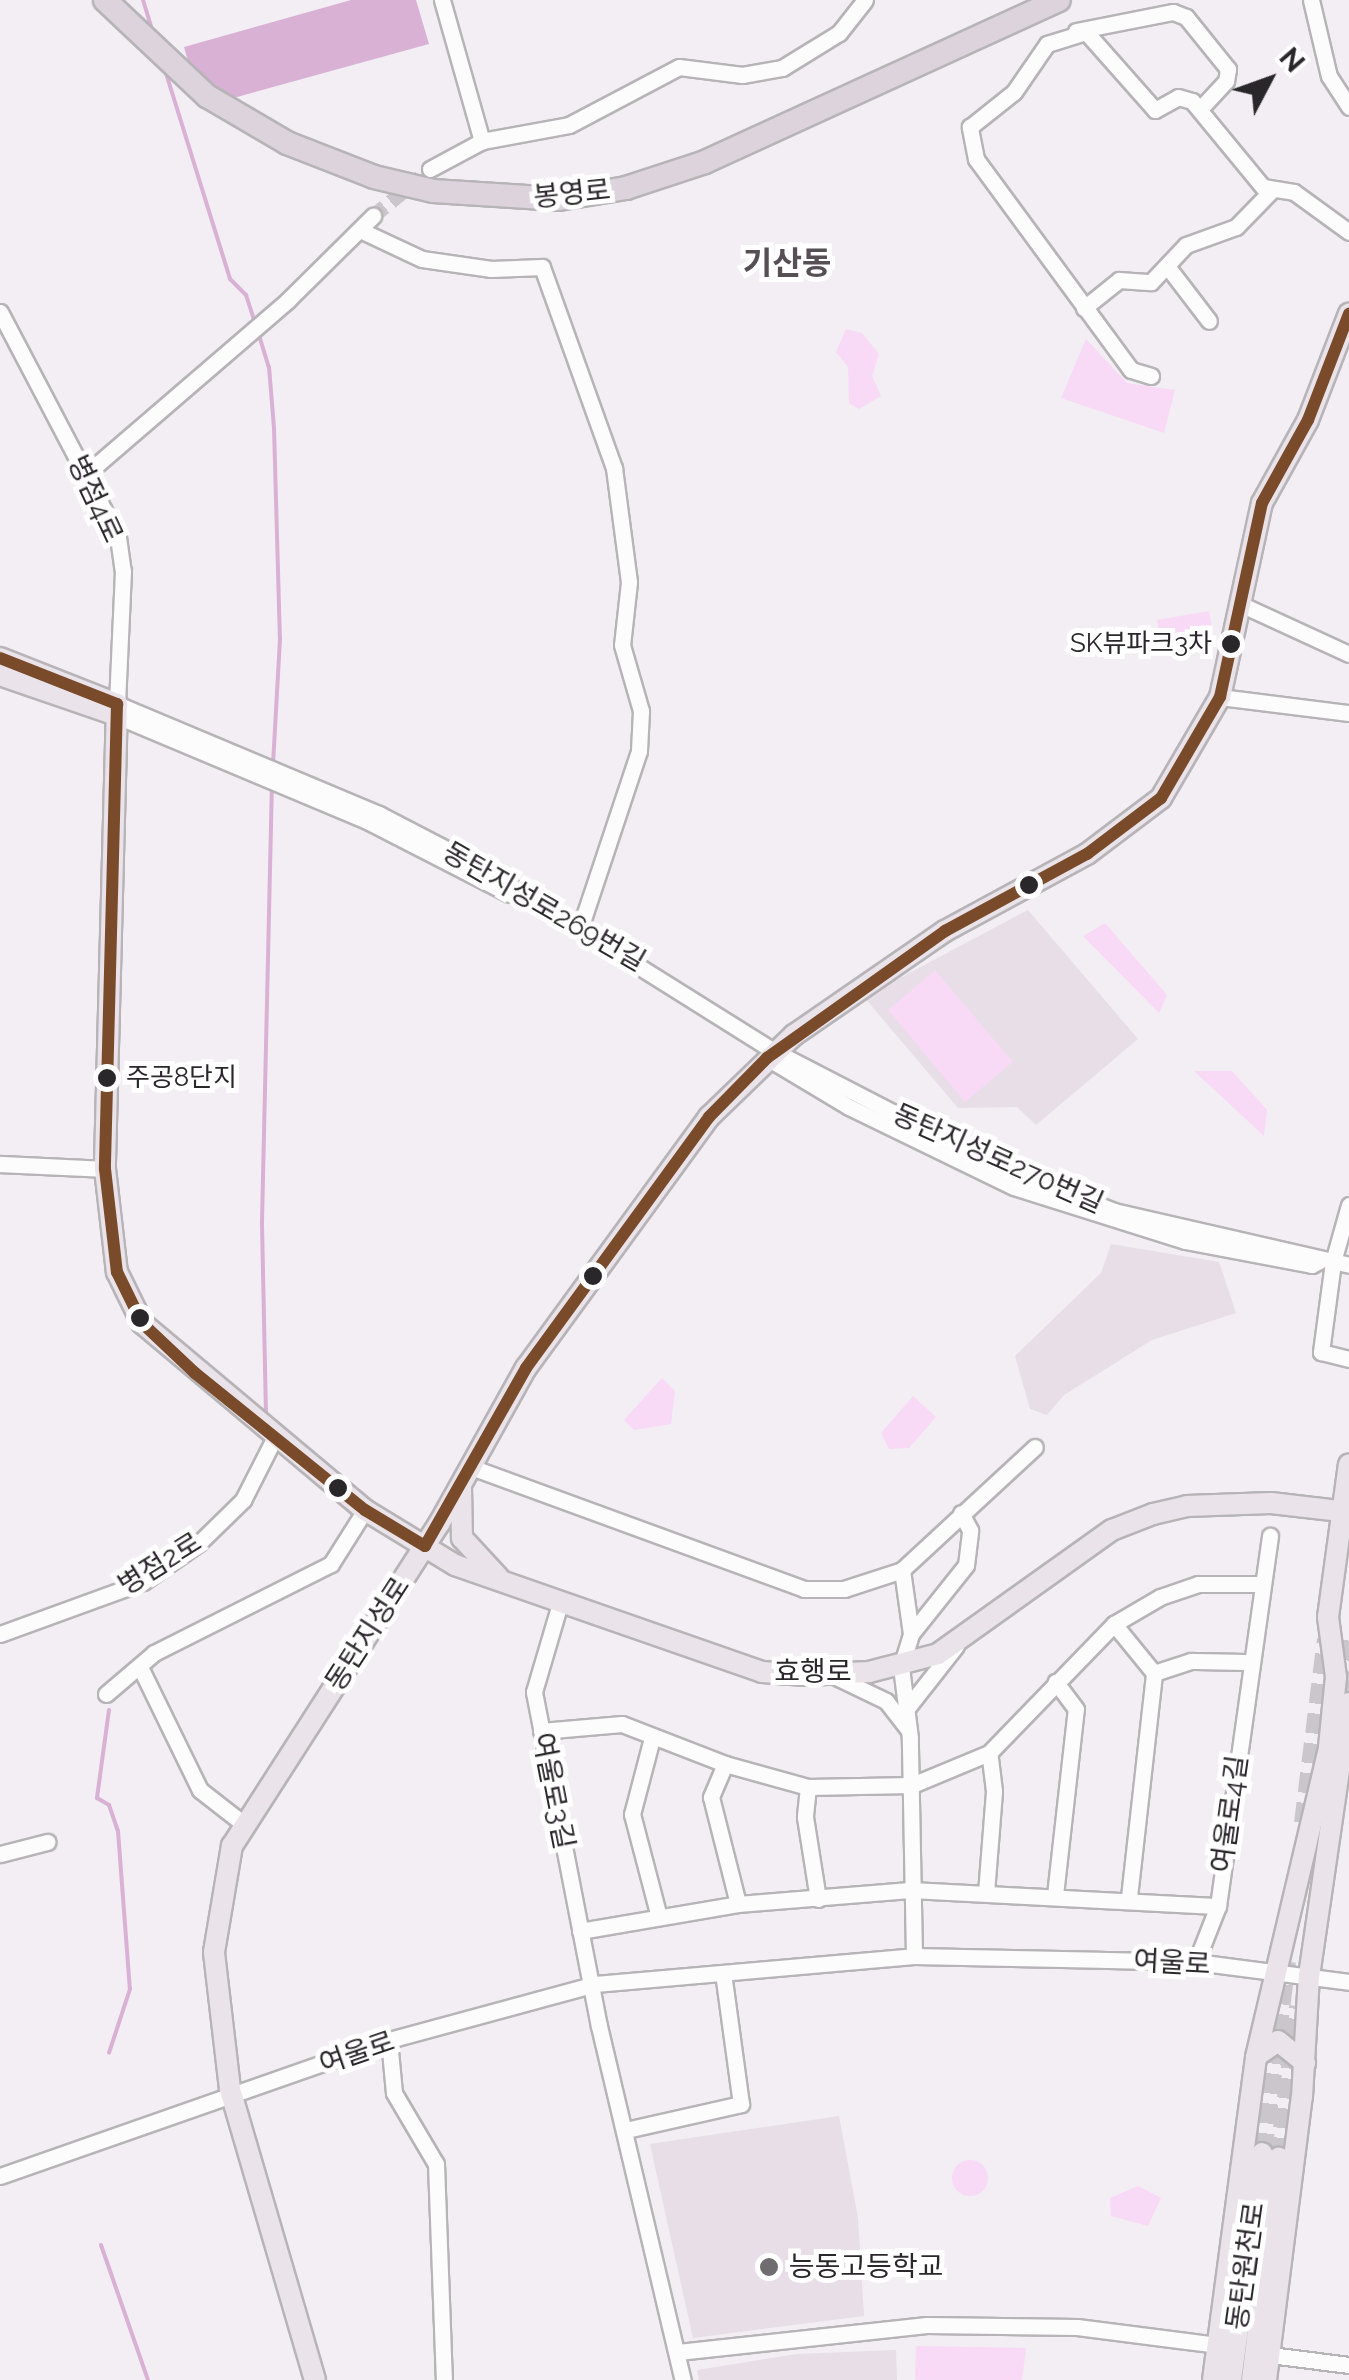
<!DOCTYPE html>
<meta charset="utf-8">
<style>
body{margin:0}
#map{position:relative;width:1349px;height:2380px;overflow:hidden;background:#f3eef3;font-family:Raleway,"Noto Sans KR",sans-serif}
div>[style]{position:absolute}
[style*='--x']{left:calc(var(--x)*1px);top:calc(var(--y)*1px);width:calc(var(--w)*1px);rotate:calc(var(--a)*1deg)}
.built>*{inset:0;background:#e7dee7}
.green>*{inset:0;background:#f8d9f6}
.round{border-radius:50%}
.water>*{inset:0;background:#d8b1d5}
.stream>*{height:4px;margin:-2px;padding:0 2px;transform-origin:2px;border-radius:2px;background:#d8b1d5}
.minor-tunnel>*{height:15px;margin-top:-7.5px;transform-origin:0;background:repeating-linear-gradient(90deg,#cbc6cb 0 15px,transparent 0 23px)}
.major-tunnel>*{height:20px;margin-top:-10px;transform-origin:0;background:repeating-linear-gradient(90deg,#cbc6cb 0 20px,transparent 0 30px)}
.roads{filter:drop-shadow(2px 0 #b7b4b7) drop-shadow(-2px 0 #b7b4b7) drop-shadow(0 2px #b7b4b7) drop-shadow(0 -2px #b7b4b7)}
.minor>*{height:15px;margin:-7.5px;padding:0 7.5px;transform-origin:7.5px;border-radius:7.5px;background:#fdfcfd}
.major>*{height:20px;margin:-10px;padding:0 10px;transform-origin:10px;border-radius:10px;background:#eae4ea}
.highway>*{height:22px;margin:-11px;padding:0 11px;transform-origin:11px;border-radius:11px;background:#ddd3dd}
.bus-1>*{height:12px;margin:-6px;padding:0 6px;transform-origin:6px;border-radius:6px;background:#7a4b2a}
.dots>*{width:28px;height:28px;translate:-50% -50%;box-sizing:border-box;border:5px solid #fff;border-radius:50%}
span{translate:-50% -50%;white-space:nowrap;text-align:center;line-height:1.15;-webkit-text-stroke:10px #fff;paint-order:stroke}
.bus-label{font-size:26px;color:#2a272a}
.right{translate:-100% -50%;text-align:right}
.left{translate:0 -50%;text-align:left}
.street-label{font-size:28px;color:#2a272a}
.poi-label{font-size:28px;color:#2a272a}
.quarter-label{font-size:32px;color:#565055;font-weight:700}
.north{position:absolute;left:1219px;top:30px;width:100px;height:100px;-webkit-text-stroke:8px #fff;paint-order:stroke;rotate:49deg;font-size:28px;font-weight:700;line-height:40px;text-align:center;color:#2a272a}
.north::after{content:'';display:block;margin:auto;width:35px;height:45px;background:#2a272a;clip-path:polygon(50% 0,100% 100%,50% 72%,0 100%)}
</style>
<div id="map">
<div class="built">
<i style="clip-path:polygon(1028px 910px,1138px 1039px,1036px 1125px,1017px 1107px,958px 1108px,864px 997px)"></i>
<i style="clip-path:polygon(1111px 1244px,1219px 1262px,1236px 1313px,1152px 1340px,1064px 1395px,1047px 1415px,1030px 1409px,1015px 1356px,1101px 1273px)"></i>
<i style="clip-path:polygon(839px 2116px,858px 2218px,864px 2316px,693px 2338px,650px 2144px)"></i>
<i style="clip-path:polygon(896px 2350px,897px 2380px,699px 2380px,697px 2370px,797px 2354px)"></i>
</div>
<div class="green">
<i style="clip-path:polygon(846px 329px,862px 333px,879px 354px,872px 376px,881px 396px,859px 409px,849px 403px,848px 367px,836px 352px)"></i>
<i style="clip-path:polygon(1086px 339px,1127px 383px,1175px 390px,1164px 433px,1061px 398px)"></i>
<i style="clip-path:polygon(1209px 611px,1215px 644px,1162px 652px,1157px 620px)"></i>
<i style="clip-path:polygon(1105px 923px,1167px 995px,1159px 1013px,1083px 936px)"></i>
<i style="clip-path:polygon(935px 970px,1013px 1062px,965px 1102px,888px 1010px)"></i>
<i style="clip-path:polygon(1194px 1071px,1232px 1071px,1267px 1110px,1264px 1136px)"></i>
<i style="clip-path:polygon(662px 1378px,675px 1391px,671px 1424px,634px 1430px,624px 1420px)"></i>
<i style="clip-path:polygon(913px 1396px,936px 1417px,909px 1448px,889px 1449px,881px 1433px)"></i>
<i class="round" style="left:952px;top:2160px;width:36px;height:36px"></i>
<i style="clip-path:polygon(1138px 2186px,1161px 2198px,1148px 2226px,1111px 2216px,1110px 2198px)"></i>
<i style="clip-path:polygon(916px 2346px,1026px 2348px,1022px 2380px,915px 2380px)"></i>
</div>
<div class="water">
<i style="clip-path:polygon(351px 0,416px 0,429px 44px,201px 107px,184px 47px)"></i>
</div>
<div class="stream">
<i style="--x:143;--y:0;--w:34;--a:73"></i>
<i style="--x:165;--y:70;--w:219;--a:72.7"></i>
<i style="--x:230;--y:279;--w:23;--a:45"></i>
<i style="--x:246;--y:295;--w:29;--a:72"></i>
<i style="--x:258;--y:332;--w:37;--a:73"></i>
<i style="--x:269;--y:367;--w:61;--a:85.3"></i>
<i style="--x:274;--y:428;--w:211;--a:88.4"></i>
<i style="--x:280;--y:639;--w:126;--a:93.2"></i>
<i style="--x:266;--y:1415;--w:193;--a:-91.2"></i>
<i style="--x:262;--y:1222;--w:437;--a:-88.7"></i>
<i style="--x:109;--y:1710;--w:89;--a:97.8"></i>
<i style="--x:97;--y:1798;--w:14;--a:30"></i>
<i style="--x:109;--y:1805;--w:28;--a:71"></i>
<i style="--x:118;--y:1831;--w:158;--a:85.7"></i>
<i style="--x:130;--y:1989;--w:67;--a:108.2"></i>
<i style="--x:101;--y:2245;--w:143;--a:70.8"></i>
</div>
<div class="minor-tunnel">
<i style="--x:373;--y:216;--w:74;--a:-39.5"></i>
</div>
<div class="major-tunnel">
<i style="--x:1341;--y:1690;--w:58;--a:-82"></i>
<i style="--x:1304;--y:1823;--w:185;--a:-82.9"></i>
<i style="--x:1262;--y:2153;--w:193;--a:-82.9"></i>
<i style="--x:1279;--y:2158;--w:153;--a:-82.5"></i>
</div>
<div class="roads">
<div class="minor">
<i style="--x:442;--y:0;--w:147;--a:74.2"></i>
<i style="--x:1311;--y:0;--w:78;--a:76.7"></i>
<i style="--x:1329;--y:76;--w:37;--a:57"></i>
<i style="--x:1076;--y:31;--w:99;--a:-11.1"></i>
<i style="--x:1173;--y:12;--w:14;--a:21"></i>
<i style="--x:1186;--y:17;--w:67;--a:51.1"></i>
<i style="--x:1228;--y:69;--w:12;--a:99"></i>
<i style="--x:1226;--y:81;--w:38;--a:133"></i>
<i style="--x:430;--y:169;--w:59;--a:-28.3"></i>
<i style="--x:482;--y:141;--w:88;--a:-10.4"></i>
<i style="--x:569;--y:125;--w:124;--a:-27.8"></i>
<i style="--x:679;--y:67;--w:64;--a:7.2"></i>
<i style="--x:742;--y:75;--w:41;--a:-9.9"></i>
<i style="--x:782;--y:68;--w:67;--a:-31.6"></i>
<i style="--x:839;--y:33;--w:42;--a:-51.8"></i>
<i style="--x:360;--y:230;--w:68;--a:25.1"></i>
<i style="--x:422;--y:259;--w:70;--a:8.2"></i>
<i style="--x:491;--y:269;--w:51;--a:-2.2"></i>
<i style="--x:542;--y:267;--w:214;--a:70.3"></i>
<i style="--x:614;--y:468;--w:115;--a:82.5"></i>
<i style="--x:629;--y:582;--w:63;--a:96.3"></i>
<i style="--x:622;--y:645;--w:69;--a:73.9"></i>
<i style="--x:641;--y:711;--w:40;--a:92.9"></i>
<i style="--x:639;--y:751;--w:183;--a:108.4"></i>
<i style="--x:1167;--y:266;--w:69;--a:52.6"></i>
<i style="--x:1084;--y:308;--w:45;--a:-38.7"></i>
<i style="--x:1119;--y:280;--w:32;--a:4"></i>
<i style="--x:1151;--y:282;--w:51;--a:-46.6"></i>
<i style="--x:1186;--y:245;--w:53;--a:-19.8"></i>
<i style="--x:1236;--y:227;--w:52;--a:-45.8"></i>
<i style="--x:0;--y:312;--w:254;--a:62.3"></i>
<i style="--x:118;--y:537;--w:34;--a:82"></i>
<i style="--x:123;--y:571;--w:133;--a:92.6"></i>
<i style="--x:117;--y:704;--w:284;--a:22.8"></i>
<i style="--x:379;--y:814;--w:110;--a:27.5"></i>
<i style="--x:477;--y:865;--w:350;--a:32.1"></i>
<i style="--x:774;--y:1051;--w:251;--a:27.3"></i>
<i style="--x:997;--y:1166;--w:125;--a:21"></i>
<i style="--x:1114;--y:1211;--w:241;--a:12.9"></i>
<i style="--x:1151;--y:376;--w:21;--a:-163"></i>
<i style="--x:1131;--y:370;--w:262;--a:-126.3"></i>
<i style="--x:976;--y:159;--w:33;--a:-101"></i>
<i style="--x:970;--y:127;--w:56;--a:-38.5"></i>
<i style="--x:1014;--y:92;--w:58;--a:-55.5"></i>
<i style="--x:1047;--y:44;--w:41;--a:-17.1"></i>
<i style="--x:1086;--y:32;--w:104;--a:48.5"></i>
<i style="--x:1155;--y:110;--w:26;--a:-29"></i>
<i style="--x:1178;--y:97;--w:15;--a:16"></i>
<i style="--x:1192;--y:101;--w:112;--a:50.5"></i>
<i style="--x:1263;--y:187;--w:31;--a:9"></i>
<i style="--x:1294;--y:192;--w:68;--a:36"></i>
<i style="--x:86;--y:474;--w:267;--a:-40.7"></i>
<i style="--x:288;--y:300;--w:120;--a:-44.7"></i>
<i style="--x:1238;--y:603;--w:122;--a:24.7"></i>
<i style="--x:1220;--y:697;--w:130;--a:7.1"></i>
<i style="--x:117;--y:716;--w:273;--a:22.8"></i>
<i style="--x:369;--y:822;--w:157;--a:27.2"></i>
<i style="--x:769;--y:1059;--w:93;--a:31"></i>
<i style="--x:849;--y:1107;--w:183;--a:25.9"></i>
<i style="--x:1014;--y:1187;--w:179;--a:17.5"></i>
<i style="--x:1185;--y:1241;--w:129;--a:10.7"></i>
<i style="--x:1312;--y:1265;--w:10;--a:-29"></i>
<i style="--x:0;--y:1164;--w:105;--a:2.7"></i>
<i style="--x:1349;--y:1205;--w:59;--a:105.7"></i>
<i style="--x:1333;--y:1262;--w:91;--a:97.6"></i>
<i style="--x:1321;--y:1352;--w:29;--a:14"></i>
<i style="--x:471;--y:1467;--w:355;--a:20.1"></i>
<i style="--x:804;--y:1589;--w:40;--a:0"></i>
<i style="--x:844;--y:1589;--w:61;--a:-18.1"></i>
<i style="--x:561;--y:1600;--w:96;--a:106.4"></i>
<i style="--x:534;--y:1692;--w:340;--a:79"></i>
<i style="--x:599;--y:2026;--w:364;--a:76.7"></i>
<i style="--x:1114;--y:1624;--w:63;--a:50.8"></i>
<i style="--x:0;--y:1634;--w:152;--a:-20"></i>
<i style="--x:143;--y:1582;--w:68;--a:-34.9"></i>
<i style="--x:199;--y:1543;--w:62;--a:-44.3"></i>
<i style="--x:243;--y:1500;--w:71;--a:-63.1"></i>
<i style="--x:911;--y:1634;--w:88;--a:-51.4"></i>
<i style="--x:966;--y:1565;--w:35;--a:-83"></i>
<i style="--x:970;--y:1530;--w:19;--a:-118"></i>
<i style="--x:140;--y:1667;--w:137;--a:64"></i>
<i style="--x:200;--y:1790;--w:57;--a:37.9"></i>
<i style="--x:832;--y:1675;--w:60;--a:25.7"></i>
<i style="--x:886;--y:1701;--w:36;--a:52"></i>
<i style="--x:106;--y:1694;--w:63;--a:-40.5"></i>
<i style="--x:154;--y:1653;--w:198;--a:-26.7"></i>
<i style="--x:331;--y:1564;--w:64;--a:-57.8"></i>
<i style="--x:908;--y:1707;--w:78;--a:-51.8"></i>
<i style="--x:541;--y:1731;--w:81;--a:-4.9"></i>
<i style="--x:622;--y:1724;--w:110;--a:21.2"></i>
<i style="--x:725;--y:1764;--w:86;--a:15.5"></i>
<i style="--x:808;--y:1787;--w:104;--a:-1.1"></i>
<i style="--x:912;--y:1785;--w:83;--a:-22.6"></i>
<i style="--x:989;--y:1753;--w:180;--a:-45.9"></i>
<i style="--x:1114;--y:1624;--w:53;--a:-30.4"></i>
<i style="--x:1160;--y:1597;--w:40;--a:-18.9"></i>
<i style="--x:1198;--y:1584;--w:64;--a:0"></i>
<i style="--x:652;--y:1738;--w:79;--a:104.7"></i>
<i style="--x:632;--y:1814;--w:106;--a:75.3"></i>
<i style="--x:725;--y:1764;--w:36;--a:113"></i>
<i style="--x:711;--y:1797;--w:110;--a:75.8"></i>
<i style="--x:808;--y:1787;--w:30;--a:96"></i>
<i style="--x:805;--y:1817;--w:83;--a:81"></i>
<i style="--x:0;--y:1854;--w:49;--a:-14.3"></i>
<i style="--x:986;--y:1893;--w:102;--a:-85.5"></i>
<i style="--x:994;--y:1791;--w:38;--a:-97"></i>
<i style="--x:1055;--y:1895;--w:187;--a:-83.6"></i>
<i style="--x:1076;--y:1709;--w:34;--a:-127"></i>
<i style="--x:1129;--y:1897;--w:225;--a:-83.6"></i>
<i style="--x:1154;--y:1673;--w:39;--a:-18"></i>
<i style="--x:1191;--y:1661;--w:59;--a:1"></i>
<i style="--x:580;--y:1931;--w:160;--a:-9.7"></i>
<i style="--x:738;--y:1904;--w:172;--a:-4.7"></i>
<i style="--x:909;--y:1890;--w:309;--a:3"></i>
<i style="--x:914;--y:1956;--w:218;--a:-91.1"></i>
<i style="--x:910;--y:1738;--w:72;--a:-97.2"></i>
<i style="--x:901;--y:1667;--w:34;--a:-73"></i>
<i style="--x:911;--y:1634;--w:65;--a:-98"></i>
<i style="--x:902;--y:1570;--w:181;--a:-42.8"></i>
<i style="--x:1196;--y:1962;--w:60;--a:-68.6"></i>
<i style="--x:1218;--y:1906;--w:374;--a:-82"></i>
<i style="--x:389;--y:2040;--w:53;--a:84.6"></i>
<i style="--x:394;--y:2093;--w:82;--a:59.4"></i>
<i style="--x:436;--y:2164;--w:216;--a:87.9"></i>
<i style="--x:626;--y:2130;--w:118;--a:-12.7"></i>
<i style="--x:741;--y:2104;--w:132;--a:-97.8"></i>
<i style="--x:0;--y:2176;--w:412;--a:-19.3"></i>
<i style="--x:389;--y:2040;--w:213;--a:-15.2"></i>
<i style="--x:595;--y:1984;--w:320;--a:-5"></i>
<i style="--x:914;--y:1956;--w:282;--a:1.2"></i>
<i style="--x:1196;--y:1962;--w:154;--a:7.4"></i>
<i style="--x:678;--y:2352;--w:250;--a:-6.2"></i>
<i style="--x:927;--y:2325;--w:150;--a:0.8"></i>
<i style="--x:1077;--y:2327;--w:141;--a:7.3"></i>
<i style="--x:1270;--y:2355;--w:80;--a:7.2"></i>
</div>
<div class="major">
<i style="--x:0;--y:658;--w:126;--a:21.5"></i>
<i style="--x:117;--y:704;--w:465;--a:91.5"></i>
<i style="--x:105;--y:1169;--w:104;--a:83.4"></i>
<i style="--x:117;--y:1272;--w:57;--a:63.9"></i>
<i style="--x:142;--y:1323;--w:291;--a:40"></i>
<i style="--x:365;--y:1510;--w:105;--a:31.4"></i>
<i style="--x:455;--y:1565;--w:325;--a:19.2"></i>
<i style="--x:762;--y:1672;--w:44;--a:3.9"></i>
<i style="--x:806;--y:1675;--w:63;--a:-2.7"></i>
<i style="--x:869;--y:1672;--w:71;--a:-14.6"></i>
<i style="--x:938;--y:1654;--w:214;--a:-35.5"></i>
<i style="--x:1112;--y:1530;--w:44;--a:-21.3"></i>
<i style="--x:1153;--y:1514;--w:35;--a:-13"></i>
<i style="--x:1187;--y:1506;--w:84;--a:-2"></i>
<i style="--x:1271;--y:1503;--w:79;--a:6.6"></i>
<i style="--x:0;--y:675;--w:123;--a:19"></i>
<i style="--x:461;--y:1487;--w:51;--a:88.9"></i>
<i style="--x:462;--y:1538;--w:54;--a:47.2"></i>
<i style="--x:1258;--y:2055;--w:24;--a:-35"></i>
<i style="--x:1278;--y:2041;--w:35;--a:39"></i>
<i style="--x:315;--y:2380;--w:303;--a:-106.3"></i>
<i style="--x:230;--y:2089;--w:138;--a:-96.7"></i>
<i style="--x:214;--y:1952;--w:108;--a:-80.4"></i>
<i style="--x:232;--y:1846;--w:383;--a:-57.3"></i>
<i style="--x:439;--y:1524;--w:179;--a:-60.9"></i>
<i style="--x:526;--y:1368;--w:311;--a:-53.9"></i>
<i style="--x:709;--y:1117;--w:118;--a:-44"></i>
<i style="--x:794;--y:1035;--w:183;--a:-34.6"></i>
<i style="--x:945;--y:931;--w:162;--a:-28.5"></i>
<i style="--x:1087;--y:854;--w:93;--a:-37.1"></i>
<i style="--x:1161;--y:798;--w:117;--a:-59.7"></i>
<i style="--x:1220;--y:697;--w:198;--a:-77.8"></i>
<i style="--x:1262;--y:503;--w:95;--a:-61"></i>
<i style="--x:1308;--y:420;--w:114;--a:-68.9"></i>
<i style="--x:1213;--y:2380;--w:326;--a:-82.4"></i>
<i style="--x:1256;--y:2057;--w:318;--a:-76.7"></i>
<i style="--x:1329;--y:1747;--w:70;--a:-84.3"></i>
<i style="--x:1336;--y:1677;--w:61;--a:-97.6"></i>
<i style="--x:1328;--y:1617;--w:154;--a:-82.2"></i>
<i style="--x:1231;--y:2380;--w:229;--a:-82.2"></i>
<i style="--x:1252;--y:2380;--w:224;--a:-83.1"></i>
<i style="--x:1266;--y:2380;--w:285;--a:-82.8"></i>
<i style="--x:1302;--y:2097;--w:121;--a:-86.7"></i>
<i style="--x:1309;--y:1976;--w:276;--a:-81.7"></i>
</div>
<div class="highway">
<i style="--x:105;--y:0;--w:140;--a:43.3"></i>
<i style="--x:207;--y:96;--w:93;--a:30.4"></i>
<i style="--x:287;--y:143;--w:93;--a:21.3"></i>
<i style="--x:374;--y:177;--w:61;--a:13.3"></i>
<i style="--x:433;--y:191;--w:126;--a:3.6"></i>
<i style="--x:559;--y:199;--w:68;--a:-9.3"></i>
<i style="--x:626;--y:188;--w:83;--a:-18.2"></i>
<i style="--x:705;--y:162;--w:389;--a:-24.6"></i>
</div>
</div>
<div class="bus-1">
<i style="--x:0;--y:658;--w:126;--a:21.5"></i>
<i style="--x:117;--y:704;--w:465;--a:91.5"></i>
<i style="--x:105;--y:1169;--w:104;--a:83.4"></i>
<i style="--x:117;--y:1272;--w:57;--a:63.9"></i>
<i style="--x:142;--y:1323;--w:73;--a:43.3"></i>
<i style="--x:195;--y:1373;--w:218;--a:38.9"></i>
<i style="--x:365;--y:1510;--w:70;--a:31"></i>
<i style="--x:425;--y:1546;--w:205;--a:-60.4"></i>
<i style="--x:526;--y:1368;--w:311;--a:-53.9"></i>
<i style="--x:709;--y:1117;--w:83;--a:-45.5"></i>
<i style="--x:767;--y:1058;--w:219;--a:-35.5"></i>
<i style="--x:945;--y:931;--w:162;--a:-28.5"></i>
<i style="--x:1087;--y:854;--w:93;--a:-37.1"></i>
<i style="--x:1161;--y:798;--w:117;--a:-59.7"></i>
<i style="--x:1220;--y:697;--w:198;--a:-77.8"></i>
<i style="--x:1262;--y:503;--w:95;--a:-61"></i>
<i style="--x:1308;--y:420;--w:114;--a:-68.9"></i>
</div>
<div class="dots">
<i style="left:1231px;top:644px;background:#2a272a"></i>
<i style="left:1029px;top:885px;background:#2a272a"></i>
<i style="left:107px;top:1078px;background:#2a272a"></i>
<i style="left:593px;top:1276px;background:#2a272a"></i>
<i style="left:140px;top:1318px;background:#2a272a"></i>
<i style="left:338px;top:1488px;background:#2a272a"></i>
<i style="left:769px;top:2267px;background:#706d70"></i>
</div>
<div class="bus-label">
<span class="right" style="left:1212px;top:644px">SK뷰파크3차</span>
<span class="left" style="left:126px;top:1078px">주공8단지</span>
</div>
<div class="street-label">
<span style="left:572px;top:194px;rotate:-6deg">봉영로</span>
<span style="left:95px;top:499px;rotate:65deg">병점4로</span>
<span style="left:544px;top:907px;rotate:30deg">동탄지성로269번길</span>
<span style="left:998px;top:1159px;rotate:24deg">동탄지성로270번길</span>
<span style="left:160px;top:1564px;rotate:-32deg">병점2로</span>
<span style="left:368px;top:1634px;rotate:-57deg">동탄지성로</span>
<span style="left:813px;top:1672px">효행로</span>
<span style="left:553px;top:1791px;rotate:79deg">여울로3길</span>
<span style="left:1230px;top:1814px;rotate:-82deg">여울로4길</span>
<span style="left:1172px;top:1963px;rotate:3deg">여울로</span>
<span style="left:357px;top:2053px;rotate:-19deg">여울로</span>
<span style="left:1246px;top:2266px;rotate:-82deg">동탄원천로</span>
</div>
<div class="poi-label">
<span class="left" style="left:789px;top:2267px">능동고등학교</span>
</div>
<div class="quarter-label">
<span style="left:787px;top:263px">기산동</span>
</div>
<div class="north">N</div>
</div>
